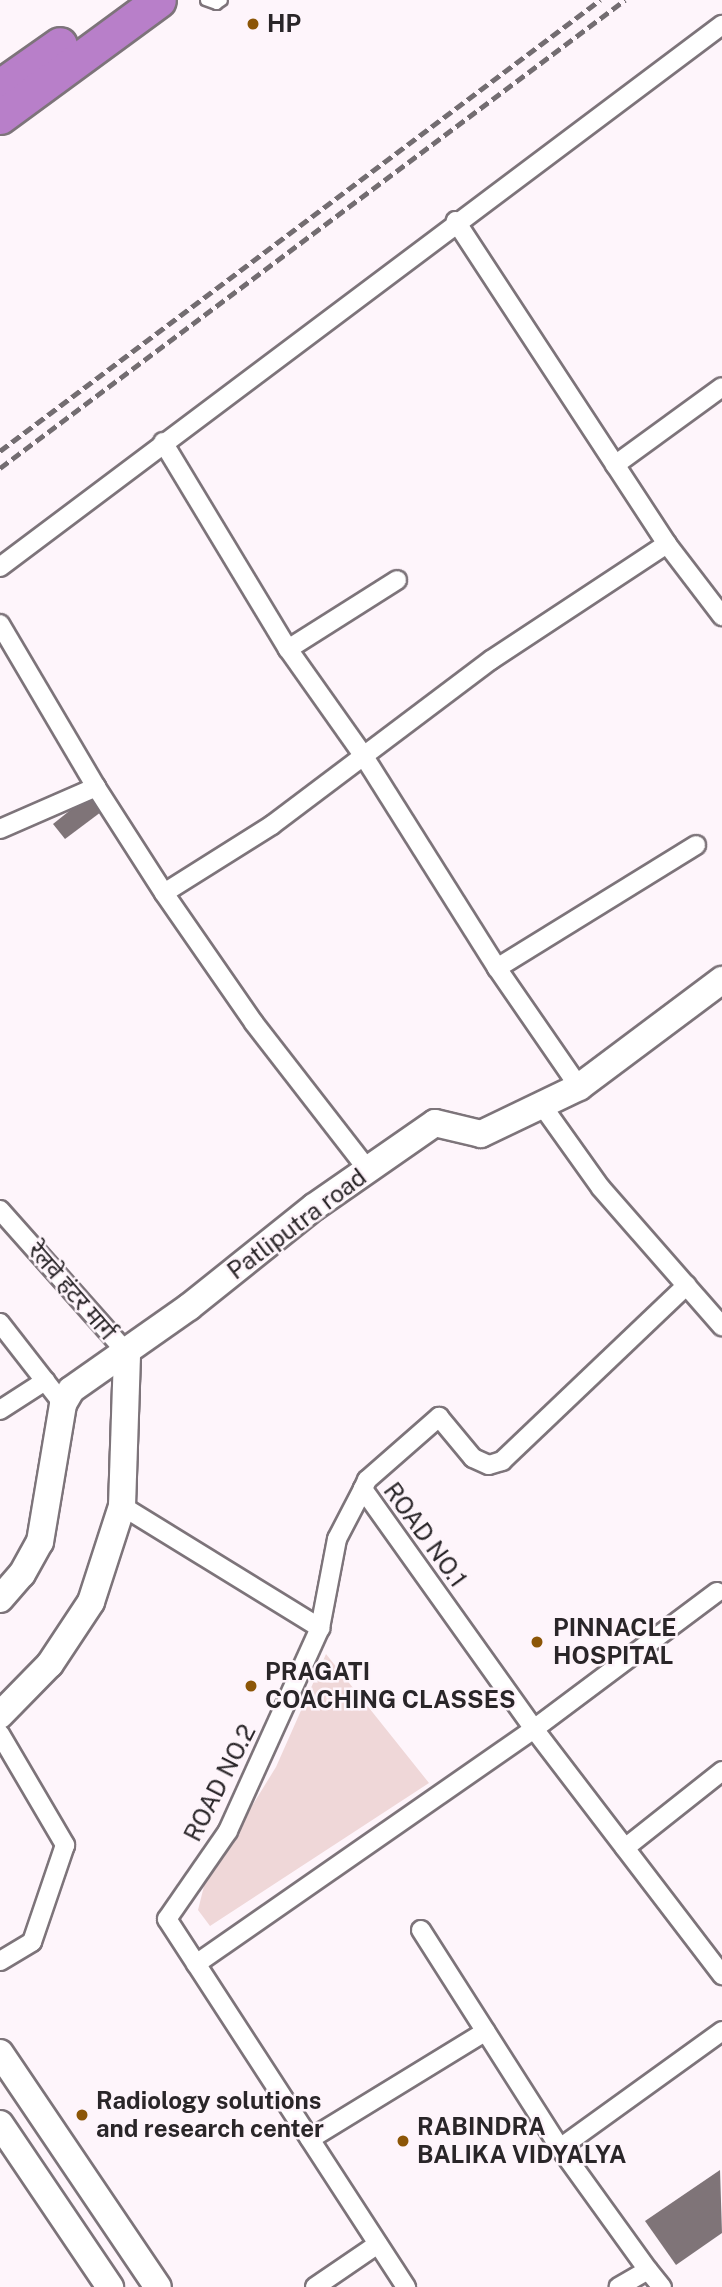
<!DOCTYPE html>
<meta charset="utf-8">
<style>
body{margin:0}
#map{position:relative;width:722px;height:2287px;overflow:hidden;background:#fef5fb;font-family:"Public Sans","Noto Sans Devanagari",sans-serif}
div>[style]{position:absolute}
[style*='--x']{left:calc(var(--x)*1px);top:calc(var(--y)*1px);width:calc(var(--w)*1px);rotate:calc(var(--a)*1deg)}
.green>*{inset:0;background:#efd7d8}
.building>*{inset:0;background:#7f7478}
.roads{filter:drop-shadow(2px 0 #7d747a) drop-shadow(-2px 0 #7d747a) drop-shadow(0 2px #7d747a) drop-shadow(0 -2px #7d747a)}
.lane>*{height:9px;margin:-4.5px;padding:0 4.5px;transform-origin:4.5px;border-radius:4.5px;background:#fff}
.street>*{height:18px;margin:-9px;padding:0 9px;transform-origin:9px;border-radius:9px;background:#fff}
.secondary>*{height:26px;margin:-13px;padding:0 13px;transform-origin:13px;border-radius:13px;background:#fff}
.highway>*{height:33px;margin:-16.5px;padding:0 16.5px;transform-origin:16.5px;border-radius:16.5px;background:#b87fc9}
.rail>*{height:5px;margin-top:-2.5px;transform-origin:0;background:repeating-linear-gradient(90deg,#736d71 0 10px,transparent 0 15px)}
.dots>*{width:19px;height:19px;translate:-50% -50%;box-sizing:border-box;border:4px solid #fef5fb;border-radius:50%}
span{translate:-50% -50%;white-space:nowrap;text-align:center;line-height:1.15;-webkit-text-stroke:5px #fef5fb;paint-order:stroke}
.poi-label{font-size:24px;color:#2a2629;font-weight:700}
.left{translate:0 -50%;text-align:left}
.street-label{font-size:24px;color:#2a2629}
</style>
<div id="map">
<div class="green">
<i style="clip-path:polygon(326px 1654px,429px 1783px,210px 1926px,198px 1910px,205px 1882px,276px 1767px)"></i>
</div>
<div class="building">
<i style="clip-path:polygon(88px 796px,101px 812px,65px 839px,53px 824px)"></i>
<i style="clip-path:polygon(720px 2170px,722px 2233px,676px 2265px,645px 2221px)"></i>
</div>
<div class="roads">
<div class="lane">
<i style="--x:205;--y:0;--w:12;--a:20"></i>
<i style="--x:216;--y:4;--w:7;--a:-34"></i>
</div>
<div class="street">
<i style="--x:163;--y:442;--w:242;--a:58.9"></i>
<i style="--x:288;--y:649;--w:130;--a:54.7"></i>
<i style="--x:363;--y:755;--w:252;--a:57.8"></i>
<i style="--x:497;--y:968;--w:145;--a:55.4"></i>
<i style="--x:615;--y:465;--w:132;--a:-36.1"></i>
<i style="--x:667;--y:544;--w:91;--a:52.6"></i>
<i style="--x:0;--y:567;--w:903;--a:-36.9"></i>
<i style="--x:0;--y:624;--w:189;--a:59.5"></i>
<i style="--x:96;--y:787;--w:126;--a:57.3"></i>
<i style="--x:288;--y:649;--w:129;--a:-32.3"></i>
<i style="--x:0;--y:829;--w:105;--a:-23.6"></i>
<i style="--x:497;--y:968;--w:234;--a:-31.7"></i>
<i style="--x:541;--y:1104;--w:103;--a:54.5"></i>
<i style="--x:601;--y:1188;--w:184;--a:48.8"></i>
<i style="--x:368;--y:1170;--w:186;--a:-127.8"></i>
<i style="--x:254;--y:1023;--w:158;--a:-124.7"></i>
<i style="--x:164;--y:893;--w:128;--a:-32.2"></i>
<i style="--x:272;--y:825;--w:274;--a:-37"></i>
<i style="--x:491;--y:660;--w:211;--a:-33.4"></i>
<i style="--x:667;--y:544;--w:386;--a:-123.2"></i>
<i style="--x:0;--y:1210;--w:191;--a:48.4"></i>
<i style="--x:0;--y:1323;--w:103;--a:52.1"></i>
<i style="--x:0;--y:1410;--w:54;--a:-32.8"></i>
<i style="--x:363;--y:1489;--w:10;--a:-66"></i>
<i style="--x:367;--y:1480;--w:96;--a:-41.2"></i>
<i style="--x:439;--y:1417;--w:53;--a:50.3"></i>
<i style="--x:473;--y:1458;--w:17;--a:24"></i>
<i style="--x:489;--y:1465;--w:14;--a:-17"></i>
<i style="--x:502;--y:1461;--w:255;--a:-43.6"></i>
<i style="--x:122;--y:1506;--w:233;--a:31.6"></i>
<i style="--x:320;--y:1628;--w:223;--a:114.4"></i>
<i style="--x:228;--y:1831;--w:107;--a:124.7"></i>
<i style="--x:167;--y:1919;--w:439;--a:57"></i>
<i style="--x:717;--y:1592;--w:229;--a:143.2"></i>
<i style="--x:534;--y:1729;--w:310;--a:52.6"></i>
<i style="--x:0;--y:1734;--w:129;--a:59.6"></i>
<i style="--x:65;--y:1845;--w:102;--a:108.8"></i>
<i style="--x:32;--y:1942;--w:37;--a:149"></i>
<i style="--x:625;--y:1848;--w:124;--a:-38.4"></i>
<i style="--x:421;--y:1930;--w:259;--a:57.5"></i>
<i style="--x:560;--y:2148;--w:150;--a:54.2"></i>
<i style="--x:648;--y:2270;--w:34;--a:150"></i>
<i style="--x:196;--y:1964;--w:412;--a:-34.8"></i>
<i style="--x:534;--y:1729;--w:295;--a:-125.5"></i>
<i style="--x:363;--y:1489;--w:56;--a:117.5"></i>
<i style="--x:337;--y:1539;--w:91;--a:100.8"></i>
<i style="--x:310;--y:2139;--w:206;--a:-31.5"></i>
<i style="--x:560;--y:2148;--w:200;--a:-35.8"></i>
<i style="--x:648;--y:2270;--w:22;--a:51"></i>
<i style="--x:315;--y:2287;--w:76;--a:-34.3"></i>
</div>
<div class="secondary">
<i style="--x:0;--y:1599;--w:33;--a:-49"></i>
<i style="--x:22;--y:1574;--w:37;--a:-61"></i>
<i style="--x:40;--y:1542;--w:140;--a:-80.5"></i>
<i style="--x:63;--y:1404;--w:16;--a:-60"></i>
<i style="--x:71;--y:1390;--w:144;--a:-35.1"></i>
<i style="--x:189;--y:1307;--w:160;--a:-38.7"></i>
<i style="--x:314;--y:1207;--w:147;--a:-34.8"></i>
<i style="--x:435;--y:1123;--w:47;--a:13.4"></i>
<i style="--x:481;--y:1134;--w:109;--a:-25.6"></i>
<i style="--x:579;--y:1087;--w:179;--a:-36.8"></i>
<i style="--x:0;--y:1715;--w:71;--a:-45.6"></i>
<i style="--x:50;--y:1664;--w:74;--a:-56.5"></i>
<i style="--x:91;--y:1602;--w:101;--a:-72.1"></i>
<i style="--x:122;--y:1506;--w:153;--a:-88.1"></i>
<i style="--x:0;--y:2053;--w:282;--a:56"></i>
<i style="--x:0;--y:2124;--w:197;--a:56"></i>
</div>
<div class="highway">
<i style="--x:0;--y:86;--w:73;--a:-35"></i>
<i style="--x:0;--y:117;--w:197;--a:-36.3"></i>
</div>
</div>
<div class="rail">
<i style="--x:0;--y:451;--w:751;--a:-36.93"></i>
<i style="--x:0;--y:468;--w:781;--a:-36.83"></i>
</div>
<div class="dots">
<i style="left:253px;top:24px;background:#8c5607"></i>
<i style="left:537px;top:1642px;background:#8c5607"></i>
<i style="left:251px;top:1686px;background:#8c5607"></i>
<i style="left:82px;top:2115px;background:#8c5607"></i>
<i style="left:403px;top:2141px;background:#8c5607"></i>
</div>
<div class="poi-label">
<span class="left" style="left:267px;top:24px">HP</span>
<span class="left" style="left:553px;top:1642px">PINNACLE<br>HOSPITAL</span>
<span class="left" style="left:265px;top:1686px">PRAGATI<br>COACHING CLASSES</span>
<span class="left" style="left:96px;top:2115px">Radiology solutions<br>and research center</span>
<span class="left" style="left:417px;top:2141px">RABINDRA<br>BALIKA VIDYALYA</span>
</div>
<div class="street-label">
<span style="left:297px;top:1224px;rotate:-37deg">Patliputra road</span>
<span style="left:72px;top:1291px;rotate:49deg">रेलवे हंटर मार्ग</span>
<span style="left:425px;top:1535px;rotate:54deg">ROAD NO.1</span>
<span style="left:220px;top:1783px;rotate:-63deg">ROAD NO.2</span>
</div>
</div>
